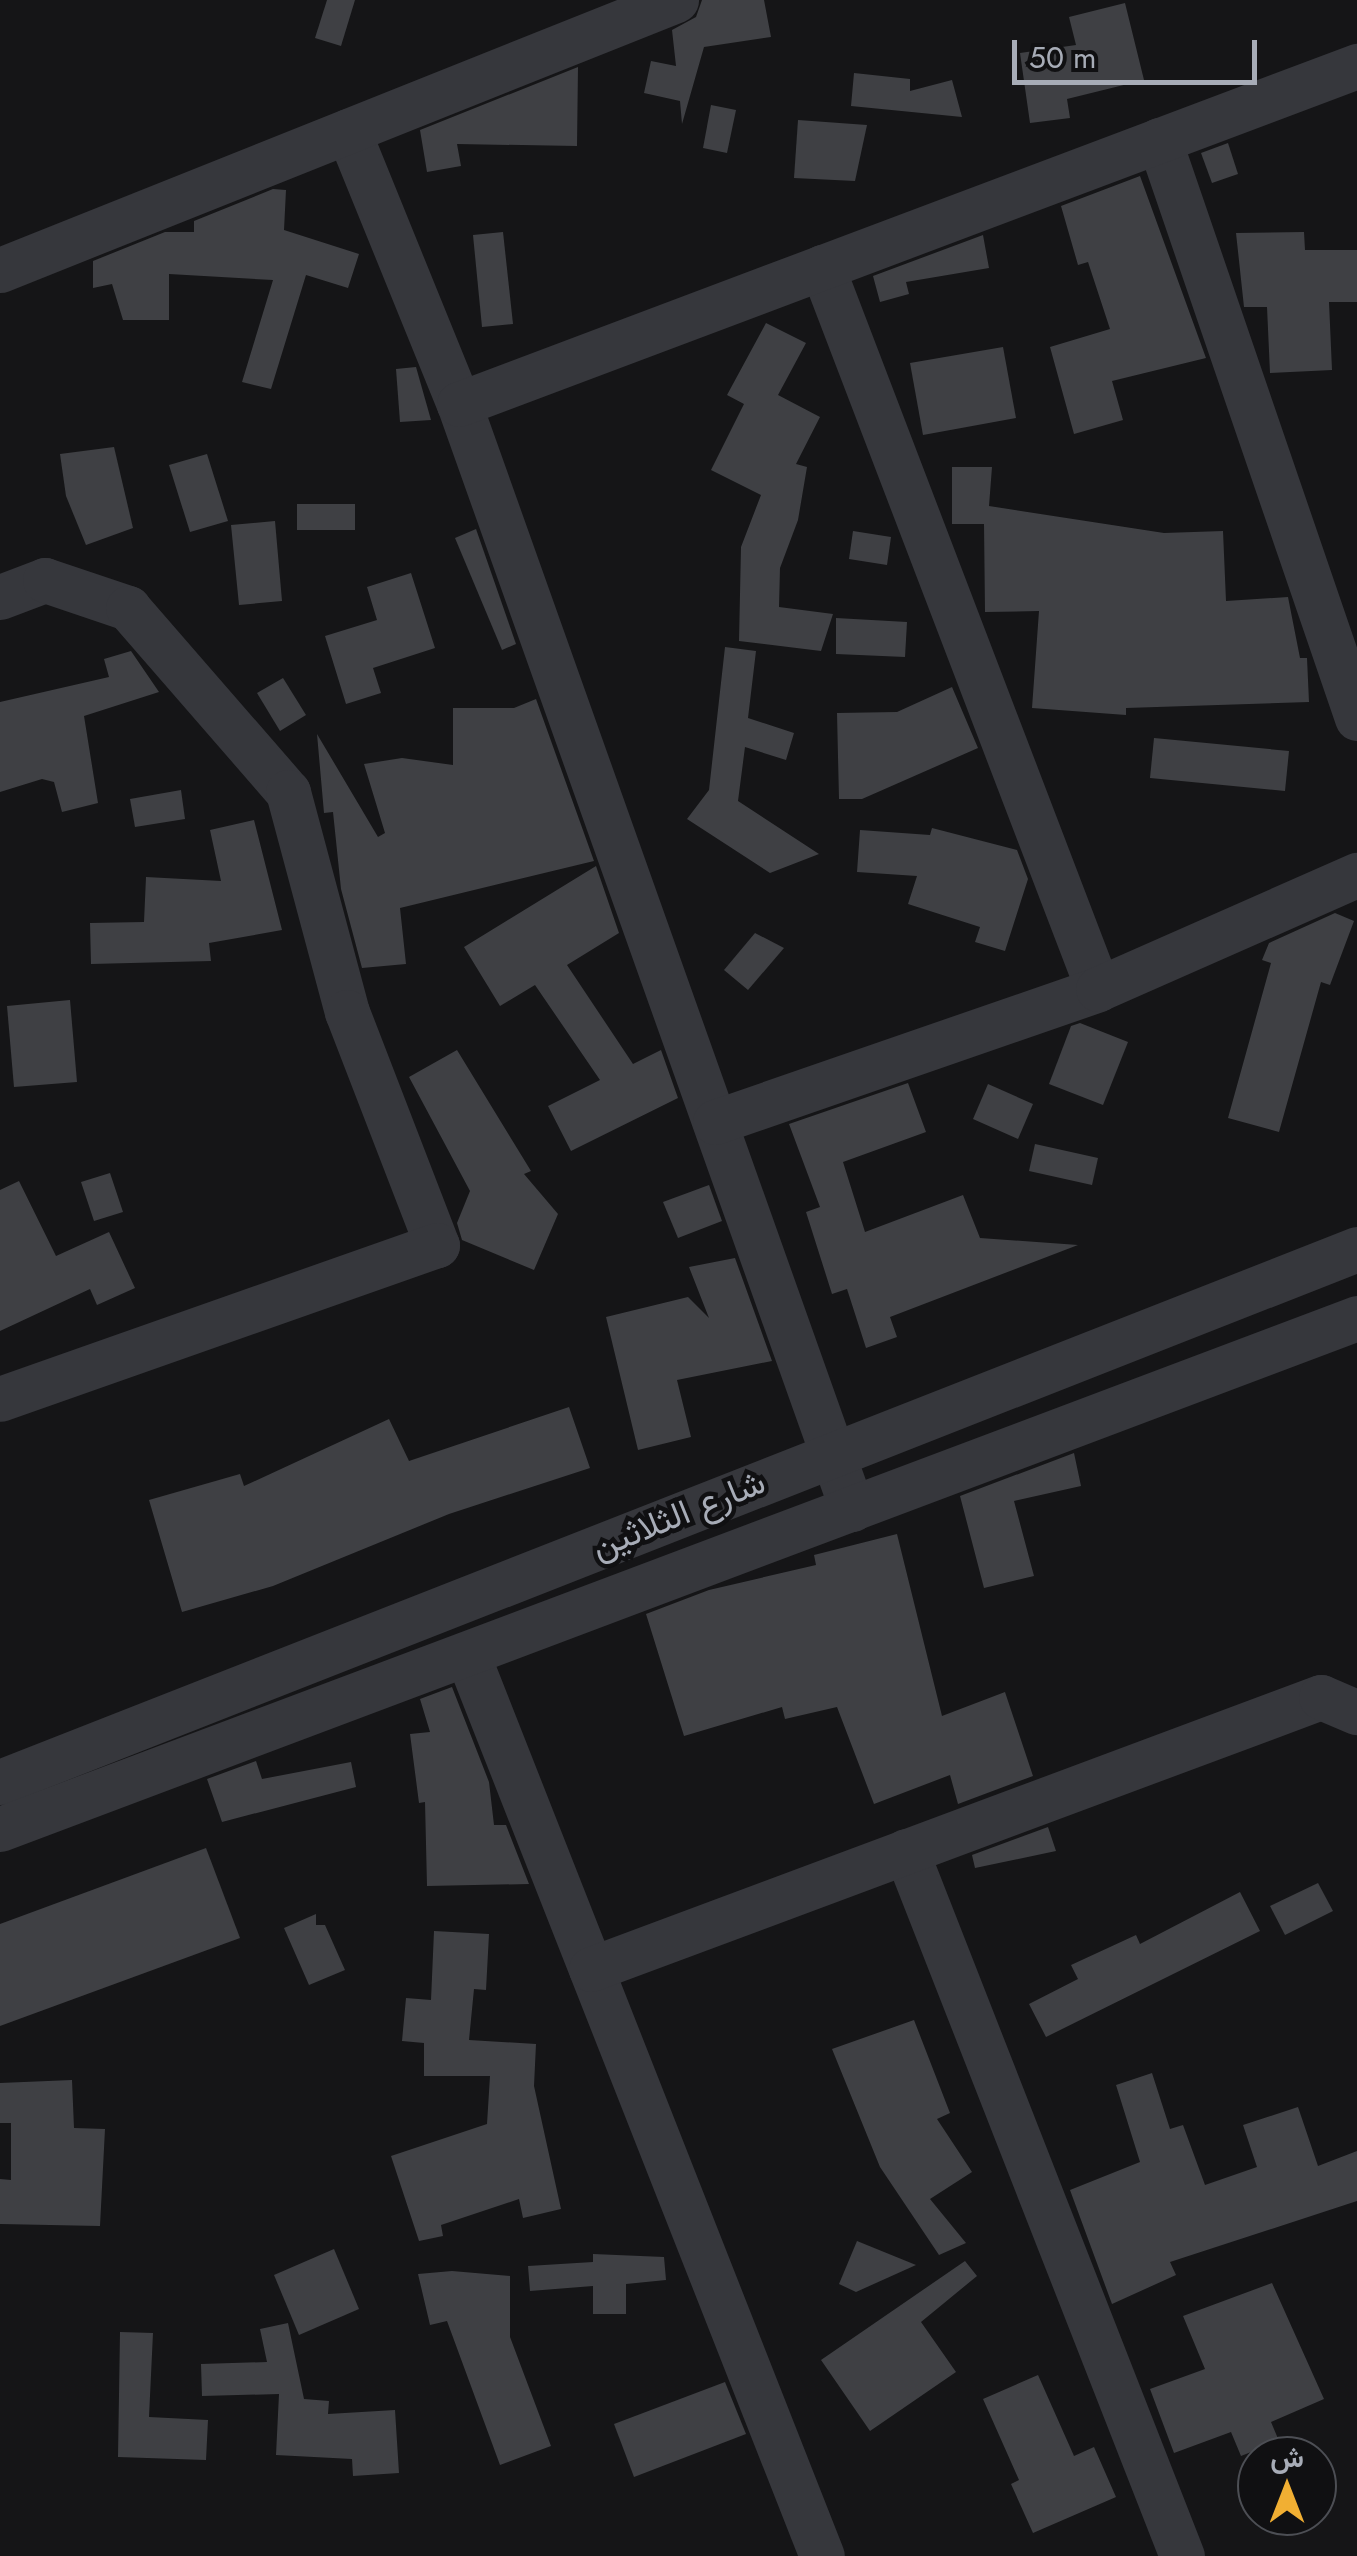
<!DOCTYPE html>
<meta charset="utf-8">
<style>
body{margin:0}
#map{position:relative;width:1357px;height:2556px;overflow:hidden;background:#151517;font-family:Jost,Vazirmatn,sans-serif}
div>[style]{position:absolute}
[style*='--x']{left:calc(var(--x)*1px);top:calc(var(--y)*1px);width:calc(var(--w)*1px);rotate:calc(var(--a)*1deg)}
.building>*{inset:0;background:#3f4044}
.minor>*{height:45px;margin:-22.5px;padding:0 22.5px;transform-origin:22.5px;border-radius:22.5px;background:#36373c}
span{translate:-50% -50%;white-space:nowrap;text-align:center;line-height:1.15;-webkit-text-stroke:9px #101012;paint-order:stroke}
.street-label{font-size:35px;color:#a7acb7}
.north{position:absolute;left:1237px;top:2436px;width:100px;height:100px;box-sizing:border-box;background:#101012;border:2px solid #4c4e54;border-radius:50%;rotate:0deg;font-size:28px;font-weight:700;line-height:40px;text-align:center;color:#a7acb7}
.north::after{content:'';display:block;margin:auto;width:35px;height:45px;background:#f1af33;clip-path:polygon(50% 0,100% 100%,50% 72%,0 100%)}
.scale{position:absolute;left:1012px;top:40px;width:245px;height:45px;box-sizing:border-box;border:5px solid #a7acb7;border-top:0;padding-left:12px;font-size:30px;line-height:35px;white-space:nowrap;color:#a7acb7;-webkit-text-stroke:8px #101012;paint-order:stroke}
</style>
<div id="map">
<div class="building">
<i style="clip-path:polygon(327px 0,355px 0,341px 46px,315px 38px)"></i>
<i style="clip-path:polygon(702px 0,764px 0,771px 37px,704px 47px,682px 124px,680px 101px,644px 93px,651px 61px,676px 66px,672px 30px,696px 17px)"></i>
<i style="clip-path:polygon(1125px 3px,1144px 80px,1067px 99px,1070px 118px,1030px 123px,1020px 53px,1076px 45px,1069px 17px)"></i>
<i style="clip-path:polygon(578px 67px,577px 146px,457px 144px,461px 166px,427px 172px,420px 130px)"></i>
<i style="clip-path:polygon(854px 73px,910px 79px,910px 91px,952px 80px,962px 117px,851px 106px)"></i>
<i style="clip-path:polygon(711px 105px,736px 110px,727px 153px,703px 148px)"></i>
<i style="clip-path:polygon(798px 120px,867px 125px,855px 181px,794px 178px)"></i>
<i style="clip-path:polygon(1228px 143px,1238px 174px,1212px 183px,1201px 153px)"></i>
<i style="clip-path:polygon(1140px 176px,1206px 358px,1112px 381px,1123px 420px,1074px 434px,1050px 347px,1110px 329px,1088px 262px,1078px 265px,1061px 206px)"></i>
<i style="clip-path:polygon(273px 189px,286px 190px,284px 230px,359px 254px,348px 288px,306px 275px,271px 389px,242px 382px,273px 280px,169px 274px,169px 320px,123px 320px,112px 284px,93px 288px,93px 261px,165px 232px,194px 232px,194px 221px)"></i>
<i style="clip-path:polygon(503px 232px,513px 324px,482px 327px,473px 235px)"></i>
<i style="clip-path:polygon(1304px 232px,1305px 250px,1357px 250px,1357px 302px,1329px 302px,1332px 370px,1270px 373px,1267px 307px,1244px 307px,1236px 233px)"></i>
<i style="clip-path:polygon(983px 235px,989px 268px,906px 282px,909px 294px,880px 302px,873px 276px)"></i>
<i style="clip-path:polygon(766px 323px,806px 343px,778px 395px,820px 417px,796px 464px,807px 467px,798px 520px,780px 568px,779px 607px,833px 614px,821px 651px,739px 641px,741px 547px,761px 495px,711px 470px,744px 404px,727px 395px)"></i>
<i style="clip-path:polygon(1003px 347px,1016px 418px,923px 435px,910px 363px)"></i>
<i style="clip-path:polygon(416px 367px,431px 420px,400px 422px,396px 369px)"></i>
<i style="clip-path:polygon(114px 447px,133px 528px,86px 545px,66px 496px,60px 454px)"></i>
<i style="clip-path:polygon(207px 454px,228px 521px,190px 532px,169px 465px)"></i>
<i style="clip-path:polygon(952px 467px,992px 467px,989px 506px,1164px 533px,1223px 531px,1226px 601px,1288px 597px,1300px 658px,1307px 658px,1309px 702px,1126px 708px,1126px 715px,1032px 708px,1039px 611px,985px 612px,984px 524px,952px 524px)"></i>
<i style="clip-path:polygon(297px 504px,355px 504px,355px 530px,297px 530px)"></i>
<i style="clip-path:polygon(275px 521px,282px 601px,239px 605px,231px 525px)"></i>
<i style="clip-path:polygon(476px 529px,516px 644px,502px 650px,455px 538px)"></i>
<i style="clip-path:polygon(853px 531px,891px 537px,887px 565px,849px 559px)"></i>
<i style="clip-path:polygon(411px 573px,435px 648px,373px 668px,381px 693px,346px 704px,325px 636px,377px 620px,367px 587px)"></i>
<i style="clip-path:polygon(836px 618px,907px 622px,905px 657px,836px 654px)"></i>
<i style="clip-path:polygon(725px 647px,756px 651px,748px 718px,794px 733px,786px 760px,745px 747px,738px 801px,819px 854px,770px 873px,687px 819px,709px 790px)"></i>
<i style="clip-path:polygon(131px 651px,159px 692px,84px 716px,98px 803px,62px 812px,54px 782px,42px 779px,0 792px,0 702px,109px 677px,104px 659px)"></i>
<i style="clip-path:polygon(283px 678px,306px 715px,280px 731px,257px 693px)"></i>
<i style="clip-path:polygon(952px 687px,978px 748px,862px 799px,839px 799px,837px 713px,897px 712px)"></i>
<i style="clip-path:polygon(536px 699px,594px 861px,400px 908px,406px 964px,362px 968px,341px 889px,333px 812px,324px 813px,317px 734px,378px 837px,385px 833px,364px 764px,402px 758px,453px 765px,453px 708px,514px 708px)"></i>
<i style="clip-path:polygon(1154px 738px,1289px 751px,1285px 791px,1150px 778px)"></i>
<i style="clip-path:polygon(181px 790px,185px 819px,135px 827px,130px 799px)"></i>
<i style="clip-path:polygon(254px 820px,282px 930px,209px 943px,211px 961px,91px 964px,90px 923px,144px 922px,146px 877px,221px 881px,210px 830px)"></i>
<i style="clip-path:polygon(932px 828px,1017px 850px,1028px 879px,1005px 951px,975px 942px,980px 927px,908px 904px,917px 876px,857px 872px,860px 830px,930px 835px)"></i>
<i style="clip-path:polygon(596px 866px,619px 933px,567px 965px,633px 1064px,661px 1050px,678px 1098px,571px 1151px,548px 1106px,600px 1080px,535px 985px,500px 1006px,464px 947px)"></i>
<i style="clip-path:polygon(1335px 913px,1354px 921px,1330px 985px,1321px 982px,1279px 1132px,1228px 1118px,1271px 963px,1262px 960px,1269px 943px)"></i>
<i style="clip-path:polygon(755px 933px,784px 948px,748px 990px,724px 970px)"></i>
<i style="clip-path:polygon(70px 1000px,77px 1082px,14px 1087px,7px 1006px)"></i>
<i style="clip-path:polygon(1080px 1023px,1128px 1042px,1103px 1105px,1049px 1084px,1071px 1026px)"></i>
<i style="clip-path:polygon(457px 1050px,531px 1171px,524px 1174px,558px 1214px,534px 1270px,462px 1240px,457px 1223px,470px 1191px,409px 1077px)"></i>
<i style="clip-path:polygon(908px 1083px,926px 1132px,843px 1162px,865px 1232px,963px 1195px,980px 1238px,1078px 1245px,890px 1317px,897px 1337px,866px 1348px,847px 1289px,832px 1294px,806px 1212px,820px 1207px,789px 1124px)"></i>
<i style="clip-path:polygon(988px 1084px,1033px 1104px,1018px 1139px,973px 1119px)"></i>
<i style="clip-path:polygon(1035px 1144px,1098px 1158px,1092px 1185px,1029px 1171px)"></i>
<i style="clip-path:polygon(110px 1173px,123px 1212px,94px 1221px,81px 1182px)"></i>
<i style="clip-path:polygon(19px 1181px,56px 1256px,109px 1232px,135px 1288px,97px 1305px,90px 1289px,0 1331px,0 1190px)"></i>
<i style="clip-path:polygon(709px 1185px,722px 1221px,678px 1238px,663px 1202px)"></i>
<i style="clip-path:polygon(735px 1258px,772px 1361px,677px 1380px,691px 1437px,638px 1450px,606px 1317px,688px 1297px,709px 1318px,689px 1267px)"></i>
<i style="clip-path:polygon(569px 1407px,590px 1468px,449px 1514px,273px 1586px,182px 1612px,149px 1500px,240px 1474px,244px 1486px,389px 1419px,409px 1461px)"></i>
<i style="clip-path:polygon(1074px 1453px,1081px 1486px,1014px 1501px,1034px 1576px,984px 1588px,960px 1496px)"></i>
<i style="clip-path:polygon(897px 1534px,942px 1716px,1005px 1692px,1033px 1776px,958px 1804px,950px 1775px,874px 1804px,837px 1707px,785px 1719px,782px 1707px,684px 1736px,646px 1614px,709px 1590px,816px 1565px,814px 1555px)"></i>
<i style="clip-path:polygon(452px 1687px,489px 1782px,494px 1825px,506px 1825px,529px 1884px,427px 1886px,425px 1802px,419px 1803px,410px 1734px,430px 1732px,420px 1699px)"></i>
<i style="clip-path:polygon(256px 1761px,262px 1779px,351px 1762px,356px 1787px,222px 1822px,207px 1779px)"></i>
<i style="clip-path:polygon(1048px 1827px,1056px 1851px,975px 1868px,972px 1855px)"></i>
<i style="clip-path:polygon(206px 1848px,240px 1938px,0 2026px,0 1924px)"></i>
<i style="clip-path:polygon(1318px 1883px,1333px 1911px,1285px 1935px,1270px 1906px)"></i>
<i style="clip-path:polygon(1240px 1892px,1260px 1931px,1046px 2037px,1029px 2004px,1078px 1979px,1071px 1965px,1136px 1935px,1140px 1944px)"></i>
<i style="clip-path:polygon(316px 1914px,316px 1925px,325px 1925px,345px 1970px,309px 1985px,284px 1928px)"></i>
<i style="clip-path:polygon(434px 1931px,489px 1934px,486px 1990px,474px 1989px,469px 2040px,536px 2044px,534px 2086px,561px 2209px,523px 2218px,519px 2199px,441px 2225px,443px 2236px,419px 2241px,391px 2156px,487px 2124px,490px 2076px,424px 2076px,424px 2043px,402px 2041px,406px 1998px,431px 2000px)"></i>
<i style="clip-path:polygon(914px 2020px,950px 2113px,937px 2119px,972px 2172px,930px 2199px,966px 2243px,939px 2255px,880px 2167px,832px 2049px)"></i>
<i style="clip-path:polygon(1152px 2073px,1170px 2129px,1183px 2125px,1205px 2185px,1257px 2167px,1243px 2125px,1298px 2107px,1318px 2166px,1357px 2151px,1357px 2201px,1170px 2262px,1176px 2275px,1112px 2304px,1070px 2190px,1140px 2162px,1116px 2085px)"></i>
<i style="clip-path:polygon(72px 2080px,74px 2128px,105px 2129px,100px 2226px,0 2224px,0 2179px,11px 2180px,11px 2123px,0 2123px,0 2083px)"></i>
<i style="clip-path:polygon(857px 2241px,916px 2265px,856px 2292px,839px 2284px)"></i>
<i style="clip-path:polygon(334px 2249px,359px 2309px,299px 2335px,274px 2275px)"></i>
<i style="clip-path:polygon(593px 2254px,664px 2257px,666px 2280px,626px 2284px,626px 2314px,593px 2314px,593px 2286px,530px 2291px,528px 2266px,593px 2262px)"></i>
<i style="clip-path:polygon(965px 2261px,977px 2276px,921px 2322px,956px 2372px,870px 2431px,821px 2360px)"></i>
<i style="clip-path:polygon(452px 2271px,510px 2276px,510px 2337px,551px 2446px,500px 2465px,447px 2321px,430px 2325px,418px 2274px)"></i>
<i style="clip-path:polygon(1272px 2283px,1324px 2399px,1271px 2422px,1279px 2441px,1241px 2456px,1231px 2432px,1174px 2453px,1150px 2389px,1205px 2369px,1183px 2316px)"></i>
<i style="clip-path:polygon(288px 2323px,304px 2399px,329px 2401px,328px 2414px,395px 2410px,399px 2473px,353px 2476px,352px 2459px,276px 2455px,279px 2394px,202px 2396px,201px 2364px,267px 2362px,260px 2329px)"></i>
<i style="clip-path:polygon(120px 2332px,153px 2333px,149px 2417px,208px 2420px,206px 2460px,118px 2457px)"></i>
<i style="clip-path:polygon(1038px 2375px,1074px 2456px,1094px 2447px,1116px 2497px,1033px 2533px,1011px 2484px,1019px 2480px,983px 2399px)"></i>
<i style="clip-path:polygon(725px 2382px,746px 2434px,634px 2477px,614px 2424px)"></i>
</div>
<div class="minor">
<i style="--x:348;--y:131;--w:295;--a:67.9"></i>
<i style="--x:459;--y:404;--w:1173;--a:70.42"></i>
<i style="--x:1159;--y:140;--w:611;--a:71.09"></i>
<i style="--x:822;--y:267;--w:773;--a:69.08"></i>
<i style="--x:0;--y:270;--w:728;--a:-21.77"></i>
<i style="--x:459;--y:404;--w:960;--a:-20.63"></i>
<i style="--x:0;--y:597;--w:48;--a:-20.7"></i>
<i style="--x:45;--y:580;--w:88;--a:18.6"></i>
<i style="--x:128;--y:608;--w:244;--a:49"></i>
<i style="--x:288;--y:792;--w:228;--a:75"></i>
<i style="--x:347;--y:1012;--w:250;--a:68.9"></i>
<i style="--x:437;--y:1245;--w:463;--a:160.6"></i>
<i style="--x:715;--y:1122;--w:405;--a:-19.1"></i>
<i style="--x:1098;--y:989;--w:283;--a:-23.8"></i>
<i style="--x:467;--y:1654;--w:969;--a:68.52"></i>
<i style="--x:0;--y:1782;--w:1458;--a:-21.44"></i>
<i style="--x:0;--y:1829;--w:1450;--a:-20.63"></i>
<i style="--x:906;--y:1851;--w:757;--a:68.62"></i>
<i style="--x:591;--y:1969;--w:779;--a:-20.44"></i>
<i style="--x:1321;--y:1697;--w:39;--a:23"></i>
</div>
<div class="street-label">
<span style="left:678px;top:1514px;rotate:-22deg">شارع الثلاثين</span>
</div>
<div class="north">ش</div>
<div class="scale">50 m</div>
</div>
